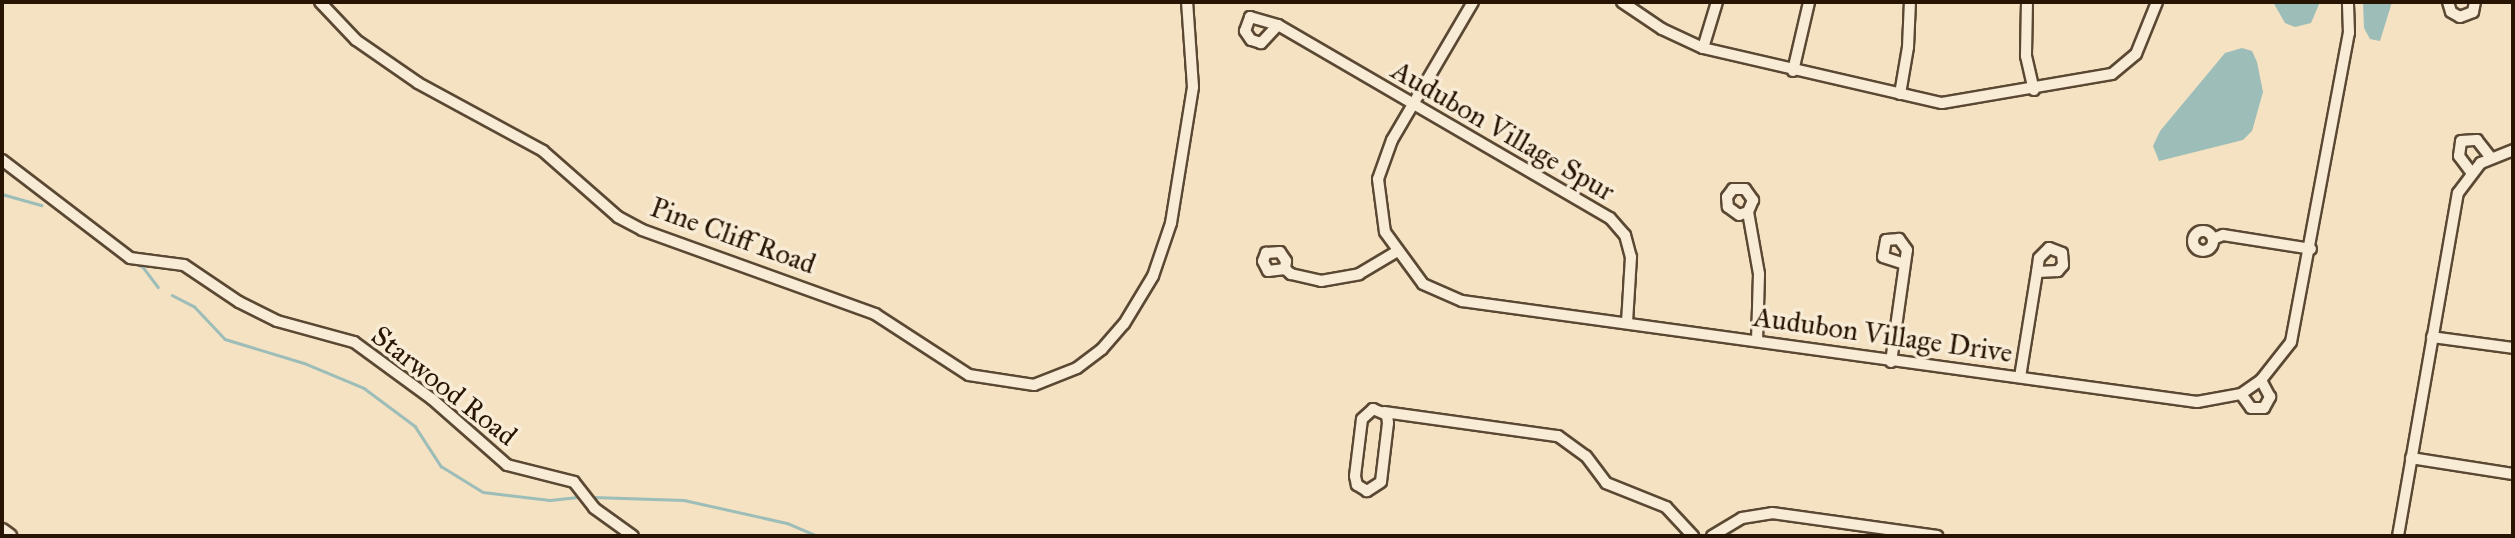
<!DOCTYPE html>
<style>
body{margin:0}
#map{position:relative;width:2515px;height:538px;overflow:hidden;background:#f4e2c2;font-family:"IM FELL Great Primer",serif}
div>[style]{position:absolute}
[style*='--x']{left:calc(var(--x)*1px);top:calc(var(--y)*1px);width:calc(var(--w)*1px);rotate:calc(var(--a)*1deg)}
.water>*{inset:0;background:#9dbdb9}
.stream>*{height:2.5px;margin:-1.25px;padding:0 1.25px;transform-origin:1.25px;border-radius:1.25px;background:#9dbdb9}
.roads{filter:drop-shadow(2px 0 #5b4833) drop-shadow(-2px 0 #5b4833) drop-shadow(0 2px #5b4833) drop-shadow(0 -2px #5b4833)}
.street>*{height:10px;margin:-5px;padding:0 5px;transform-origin:5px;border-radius:5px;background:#f8ecd7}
.street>.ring{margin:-5px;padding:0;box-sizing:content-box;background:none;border:10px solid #f8ecd7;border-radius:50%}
.secondary>*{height:14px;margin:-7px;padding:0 7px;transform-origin:7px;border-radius:7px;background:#f8ecd7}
span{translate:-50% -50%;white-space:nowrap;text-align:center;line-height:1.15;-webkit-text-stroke:7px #f8ecd7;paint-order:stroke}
.street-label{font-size:28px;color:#281403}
.frame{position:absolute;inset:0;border:4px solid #281403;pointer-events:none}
</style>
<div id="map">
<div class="water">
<i style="clip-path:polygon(2273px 2px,2320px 2px,2311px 23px,2295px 27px,2285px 23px)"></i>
<i style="clip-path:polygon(2363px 2px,2392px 2px,2380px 41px,2370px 39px,2364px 28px)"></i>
<i style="clip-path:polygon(2242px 48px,2252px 51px,2257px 62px,2263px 92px,2252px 131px,2243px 140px,2159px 161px,2153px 146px,2160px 131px,2225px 53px)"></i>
</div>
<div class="stream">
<i style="--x:2;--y:194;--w:41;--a:15.8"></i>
<i style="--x:134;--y:263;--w:10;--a:24"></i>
<i style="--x:143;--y:267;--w:25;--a:53"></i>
<i style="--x:172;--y:295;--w:25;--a:27"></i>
<i style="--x:194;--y:306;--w:45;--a:46.8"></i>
<i style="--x:225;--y:339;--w:83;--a:16.9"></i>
<i style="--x:304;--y:363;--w:65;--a:22.6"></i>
<i style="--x:364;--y:388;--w:64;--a:36.7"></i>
<i style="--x:415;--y:426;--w:48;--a:57"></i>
<i style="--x:441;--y:466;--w:49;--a:31.8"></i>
<i style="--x:483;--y:492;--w:67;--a:6.8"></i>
<i style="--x:550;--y:500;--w:30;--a:-6"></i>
<i style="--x:593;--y:497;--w:91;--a:1.9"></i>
<i style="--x:684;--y:500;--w:106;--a:12.6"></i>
<i style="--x:787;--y:523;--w:34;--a:23"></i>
</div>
<div class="roads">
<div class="street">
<i style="--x:320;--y:2;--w:52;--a:46.5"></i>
<i style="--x:356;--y:40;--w:75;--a:34.7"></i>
<i style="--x:418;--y:83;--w:142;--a:28.5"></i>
<i style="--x:543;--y:151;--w:100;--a:41.3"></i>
<i style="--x:618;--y:217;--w:27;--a:28"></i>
<i style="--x:642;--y:230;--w:248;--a:19.8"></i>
<i style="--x:875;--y:314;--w:112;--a:33"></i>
<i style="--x:969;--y:375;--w:66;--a:8.7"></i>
<i style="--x:1034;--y:385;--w:46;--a:-21.6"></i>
<i style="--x:1077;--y:368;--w:31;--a:-37"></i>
<i style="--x:1102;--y:349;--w:33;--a:-49"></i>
<i style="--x:1124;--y:324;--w:56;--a:-58.9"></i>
<i style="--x:1153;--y:276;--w:56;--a:-71.2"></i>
<i style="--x:1171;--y:223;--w:138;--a:-80.8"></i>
<i style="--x:1193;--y:87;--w:85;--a:-94"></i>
<i style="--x:1473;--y:2;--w:160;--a:120.4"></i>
<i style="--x:1392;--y:140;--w:41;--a:109.7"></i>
<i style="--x:1378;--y:179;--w:53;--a:82.5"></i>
<i style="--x:1385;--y:232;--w:64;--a:53.8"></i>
<i style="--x:1423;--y:284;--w:43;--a:23.6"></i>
<i style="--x:1462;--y:301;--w:742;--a:7.82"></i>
<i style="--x:2197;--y:402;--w:45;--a:-10.3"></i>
<i style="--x:2241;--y:394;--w:24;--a:-35"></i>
<i style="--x:2261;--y:380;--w:48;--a:-51.7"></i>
<i style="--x:2291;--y:342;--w:314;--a:-79.4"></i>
<i style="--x:2349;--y:33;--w:31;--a:-92"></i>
<i style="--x:1622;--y:2;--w:48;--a:34"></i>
<i style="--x:1662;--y:29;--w:45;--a:24.9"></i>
<i style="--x:1703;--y:48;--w:245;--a:13"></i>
<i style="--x:1942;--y:103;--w:172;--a:-9.7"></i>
<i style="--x:2112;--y:74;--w:31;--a:-40"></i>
<i style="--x:2136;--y:54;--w:56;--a:-68"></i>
<i style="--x:2027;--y:2;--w:54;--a:91.1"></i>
<i style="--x:2026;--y:56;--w:35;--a:77"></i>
<i style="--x:2448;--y:2;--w:10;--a:73"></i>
<i style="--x:2451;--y:12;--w:10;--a:29"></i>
<i style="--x:2460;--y:17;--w:14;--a:-21"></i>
<i style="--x:2473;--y:12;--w:10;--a:-79"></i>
<i style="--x:1278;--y:25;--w:25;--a:133"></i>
<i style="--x:1261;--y:43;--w:10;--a:-163"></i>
<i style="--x:1251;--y:40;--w:11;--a:-124"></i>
<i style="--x:1245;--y:31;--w:15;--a:-70"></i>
<i style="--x:1250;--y:17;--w:29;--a:16"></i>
<i style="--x:1278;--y:25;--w:384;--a:30.2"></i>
<i style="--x:1610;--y:218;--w:23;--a:49"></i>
<i style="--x:1625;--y:235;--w:23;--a:75"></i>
<i style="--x:1631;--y:257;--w:66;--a:93.5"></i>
<i style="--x:1703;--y:48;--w:48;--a:-73.1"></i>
<i style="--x:1793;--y:71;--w:71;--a:-76.9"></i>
<i style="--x:1900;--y:94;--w:48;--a:-80.3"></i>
<i style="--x:1908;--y:47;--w:45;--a:-87.5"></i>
<i style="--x:2;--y:160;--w:161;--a:37.4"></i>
<i style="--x:130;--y:258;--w:54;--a:7.4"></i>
<i style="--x:184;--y:265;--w:66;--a:33.9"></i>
<i style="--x:239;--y:302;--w:42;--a:26.6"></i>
<i style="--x:277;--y:321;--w:80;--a:15.3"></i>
<i style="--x:354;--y:342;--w:97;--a:36.2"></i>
<i style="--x:432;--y:399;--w:100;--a:41.3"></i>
<i style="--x:507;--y:465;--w:69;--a:14.2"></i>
<i style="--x:574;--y:482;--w:33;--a:52"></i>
<i style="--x:594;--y:508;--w:48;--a:35.7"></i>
<i style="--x:2471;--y:172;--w:20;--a:-127"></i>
<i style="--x:2459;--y:156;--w:15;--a:-82"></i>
<i style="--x:2461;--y:141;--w:16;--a:-4"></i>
<i style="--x:2477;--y:140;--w:23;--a:52"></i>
<i style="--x:1748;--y:212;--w:9;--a:162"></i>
<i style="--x:1739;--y:215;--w:14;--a:-144"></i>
<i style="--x:1728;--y:207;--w:10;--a:-96"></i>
<i style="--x:1727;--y:197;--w:10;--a:-53"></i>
<i style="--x:1733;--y:189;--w:12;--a:0"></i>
<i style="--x:1745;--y:189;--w:14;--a:54"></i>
<i style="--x:1753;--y:200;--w:13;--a:113"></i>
<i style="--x:1748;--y:212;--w:63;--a:79.9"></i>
<i style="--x:1759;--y:274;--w:67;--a:91.7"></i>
<i class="ring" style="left:2193px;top:231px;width:10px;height:10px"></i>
<i style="--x:2213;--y:239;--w:11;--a:-22"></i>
<i style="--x:2223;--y:235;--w:89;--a:9"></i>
<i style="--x:1285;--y:269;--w:17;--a:173"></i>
<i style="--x:1268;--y:271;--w:11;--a:-117"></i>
<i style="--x:1263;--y:261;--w:9;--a:-69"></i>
<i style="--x:1266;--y:253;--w:14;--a:-4"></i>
<i style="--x:1280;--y:252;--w:11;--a:56"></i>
<i style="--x:1286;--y:261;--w:8;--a:97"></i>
<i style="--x:1285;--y:269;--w:8;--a:40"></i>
<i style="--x:1291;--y:274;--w:31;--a:13"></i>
<i style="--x:1321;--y:281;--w:39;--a:-10"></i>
<i style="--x:1359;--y:274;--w:43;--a:-30.7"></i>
<i style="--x:2432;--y:337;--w:82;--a:7.7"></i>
<i style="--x:1891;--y:362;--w:113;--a:-81.9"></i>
<i style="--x:1907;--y:250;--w:14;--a:-126"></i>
<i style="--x:1899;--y:239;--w:13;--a:176"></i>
<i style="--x:1886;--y:240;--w:17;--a:100"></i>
<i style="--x:1883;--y:257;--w:22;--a:18"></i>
<i style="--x:2020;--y:377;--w:106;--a:-80.8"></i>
<i style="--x:2037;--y:272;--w:14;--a:-82"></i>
<i style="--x:2039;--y:258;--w:14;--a:-45"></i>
<i style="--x:2049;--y:248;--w:14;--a:21"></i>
<i style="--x:2062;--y:253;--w:12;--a:85"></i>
<i style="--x:2063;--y:265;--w:8;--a:130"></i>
<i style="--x:2058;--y:271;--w:21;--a:177"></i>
<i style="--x:2241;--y:394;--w:17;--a:54"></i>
<i style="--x:2251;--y:408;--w:13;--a:0"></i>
<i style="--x:2264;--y:408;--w:13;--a:-61"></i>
<i style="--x:2270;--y:397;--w:19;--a:-118"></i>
<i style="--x:1373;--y:409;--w:15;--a:23"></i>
<i style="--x:1387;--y:415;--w:8;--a:83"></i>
<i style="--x:1388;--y:423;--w:59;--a:96.8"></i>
<i style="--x:1381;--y:482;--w:17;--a:147"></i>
<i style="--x:1367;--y:491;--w:12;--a:-149"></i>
<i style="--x:1357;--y:485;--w:9;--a:-103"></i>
<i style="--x:1355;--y:476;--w:57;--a:-83"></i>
<i style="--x:1362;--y:419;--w:15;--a:-42"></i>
<i style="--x:1384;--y:412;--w:176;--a:7.9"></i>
<i style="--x:1558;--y:436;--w:34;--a:36"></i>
<i style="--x:1586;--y:456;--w:34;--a:53"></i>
<i style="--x:1606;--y:483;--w:65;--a:21.8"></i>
<i style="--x:1666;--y:507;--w:40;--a:47"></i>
<i style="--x:2411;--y:458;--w:103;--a:8.9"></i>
<i style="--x:1712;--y:536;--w:35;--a:-31"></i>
<i style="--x:1742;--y:518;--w:30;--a:-9"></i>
<i style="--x:1772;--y:513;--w:167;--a:7.9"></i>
<i style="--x:2398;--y:536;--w:348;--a:-80.1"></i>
<i style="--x:2458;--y:193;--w:38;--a:-53"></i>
<i style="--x:2481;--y:163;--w:35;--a:-22"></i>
</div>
<div class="secondary">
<i style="--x:2;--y:531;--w:9;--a:36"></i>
</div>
</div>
<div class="street-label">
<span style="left:1503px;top:131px;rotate:30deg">Audubon Village Spur</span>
<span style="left:733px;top:236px;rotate:20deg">Pine Cliff Road</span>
<span style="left:1883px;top:335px;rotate:8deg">Audubon Village Drive</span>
<span style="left:444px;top:386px;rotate:38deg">Starwood Road</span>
</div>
<div class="frame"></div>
</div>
